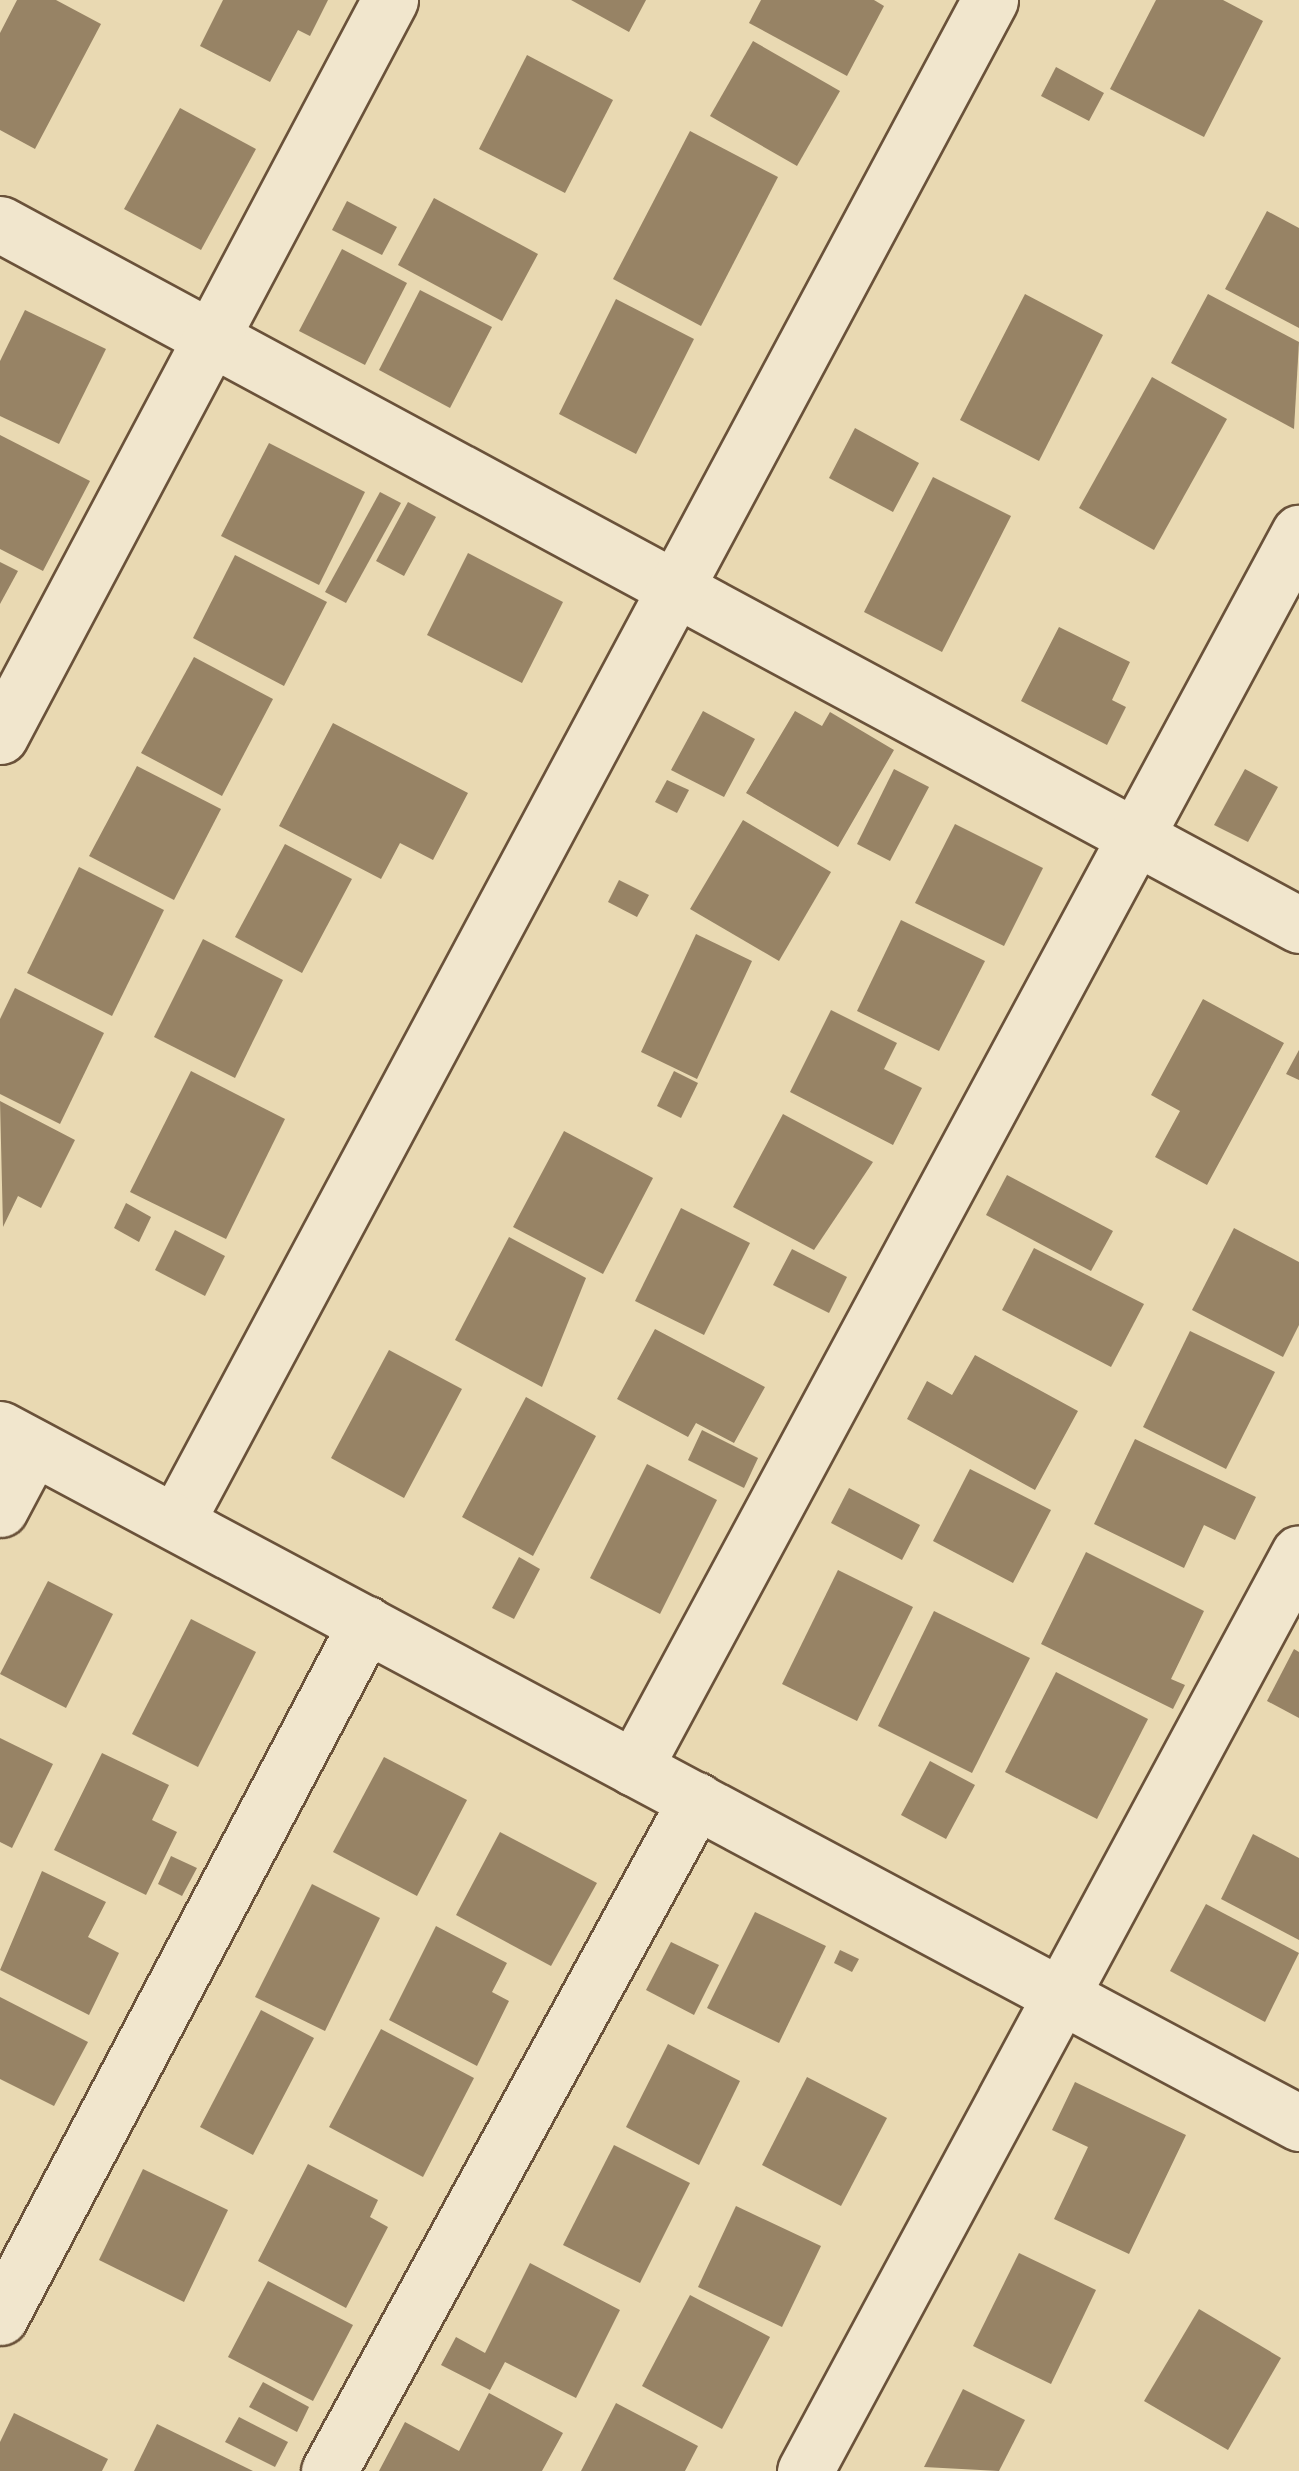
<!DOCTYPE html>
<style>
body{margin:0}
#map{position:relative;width:1299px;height:2471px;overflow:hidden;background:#e9d9b2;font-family:"Libre Caslon Text",serif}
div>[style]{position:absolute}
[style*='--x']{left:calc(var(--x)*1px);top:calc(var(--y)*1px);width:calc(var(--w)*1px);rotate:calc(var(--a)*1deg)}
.building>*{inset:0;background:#978365}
.roads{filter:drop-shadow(2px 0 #6a523a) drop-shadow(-2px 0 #6a523a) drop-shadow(0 2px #6a523a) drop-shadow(0 -2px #6a523a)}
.minor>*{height:55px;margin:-27.5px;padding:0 27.5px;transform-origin:27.5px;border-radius:27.5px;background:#f1e6cd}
.tertiary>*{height:55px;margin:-27.5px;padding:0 27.5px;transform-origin:27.5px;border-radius:27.5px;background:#f1e6cd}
span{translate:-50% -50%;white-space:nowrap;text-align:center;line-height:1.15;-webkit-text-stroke:9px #f1e6cd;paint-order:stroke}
</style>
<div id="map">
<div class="building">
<i style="clip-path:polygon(17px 0,56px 0,101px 24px,35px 149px,0 130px,0 33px)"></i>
<i style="clip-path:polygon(223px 0,328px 0,310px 36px,298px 30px,270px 82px,200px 46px)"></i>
<i style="clip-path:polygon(571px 0,646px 0,629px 32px)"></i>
<i style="clip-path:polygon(761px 0,874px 0,884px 6px,847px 76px,749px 23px)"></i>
<i style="clip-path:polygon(1156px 0,1223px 0,1263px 21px,1204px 137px,1110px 89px)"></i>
<i style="clip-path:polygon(753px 41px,840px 91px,797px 166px,710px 116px)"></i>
<i style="clip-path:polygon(527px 55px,613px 100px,565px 193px,479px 149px)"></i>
<i style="clip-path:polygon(1056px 67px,1104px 93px,1089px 121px,1041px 96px)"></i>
<i style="clip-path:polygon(180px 108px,256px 149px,201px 250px,124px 209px)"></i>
<i style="clip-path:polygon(690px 131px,778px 177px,701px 326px,613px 279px)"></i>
<i style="clip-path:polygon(434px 198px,538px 254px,502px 321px,398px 265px)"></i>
<i style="clip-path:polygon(347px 201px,397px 227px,382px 255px,332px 230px)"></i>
<i style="clip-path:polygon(1267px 211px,1299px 228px,1299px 328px,1225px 289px)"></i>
<i style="clip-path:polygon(342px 249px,407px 283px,365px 365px,299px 331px)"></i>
<i style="clip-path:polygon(420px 290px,492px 327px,450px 408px,379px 370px)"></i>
<i style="clip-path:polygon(1025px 294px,1103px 335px,1039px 461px,960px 420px)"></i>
<i style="clip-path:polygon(1208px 294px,1299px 342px,1294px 429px,1171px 363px)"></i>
<i style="clip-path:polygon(616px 299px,694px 339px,636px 454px,559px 414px)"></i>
<i style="clip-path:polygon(25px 310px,106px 349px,59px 444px,0 416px,0 361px)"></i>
<i style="clip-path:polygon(1152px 377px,1227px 419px,1154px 550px,1079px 508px)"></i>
<i style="clip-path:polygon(855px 428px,919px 463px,893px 512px,829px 478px)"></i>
<i style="clip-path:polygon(0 435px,90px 481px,43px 571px,0 549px)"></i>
<i style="clip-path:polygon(269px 443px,365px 492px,319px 585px,221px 536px)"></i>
<i style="clip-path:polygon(933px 477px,1011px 516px,942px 652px,864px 612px)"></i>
<i style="clip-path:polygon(380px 492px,401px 503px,346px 603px,325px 592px)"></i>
<i style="clip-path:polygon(408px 502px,436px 517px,404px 576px,376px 561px)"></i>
<i style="clip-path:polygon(468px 553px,563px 602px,522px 683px,427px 635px)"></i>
<i style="clip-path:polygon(235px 555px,327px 602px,284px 686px,193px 638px)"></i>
<i style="clip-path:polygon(0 562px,18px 571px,0 604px)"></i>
<i style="clip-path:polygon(1059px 627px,1130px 662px,1112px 700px,1126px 707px,1107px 745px,1021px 701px)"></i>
<i style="clip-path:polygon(194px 657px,273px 699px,222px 796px,141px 753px)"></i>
<i style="clip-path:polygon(703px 711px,755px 739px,724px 797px,671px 770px)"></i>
<i style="clip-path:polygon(795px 711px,822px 726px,830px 712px,894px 750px,838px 847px,746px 793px)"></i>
<i style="clip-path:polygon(333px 723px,468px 793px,433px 860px,400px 843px,381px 879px,279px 826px)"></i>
<i style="clip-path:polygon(137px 766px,221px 809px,174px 900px,89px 856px)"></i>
<i style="clip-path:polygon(894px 769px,929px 787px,890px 861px,857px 844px)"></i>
<i style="clip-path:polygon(1245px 769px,1278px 787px,1248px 842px,1214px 825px)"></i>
<i style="clip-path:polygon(667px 780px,689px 790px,677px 813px,655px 802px)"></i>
<i style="clip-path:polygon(743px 820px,831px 872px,779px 961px,690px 909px)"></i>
<i style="clip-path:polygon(955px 824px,1043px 868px,1004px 946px,915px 903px)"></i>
<i style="clip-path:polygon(285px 844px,352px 879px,302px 973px,235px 937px)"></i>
<i style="clip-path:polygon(79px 867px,164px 910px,112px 1016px,27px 973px)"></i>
<i style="clip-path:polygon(619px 880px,649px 895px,637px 917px,608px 902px)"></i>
<i style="clip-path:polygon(901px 920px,985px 961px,939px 1051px,857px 1011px)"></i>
<i style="clip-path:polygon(696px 934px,752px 961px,697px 1079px,641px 1052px)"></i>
<i style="clip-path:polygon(203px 939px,283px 980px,235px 1078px,154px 1037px)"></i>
<i style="clip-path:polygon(15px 988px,104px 1033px,60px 1124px,0 1094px,0 1019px)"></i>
<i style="clip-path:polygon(1203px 999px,1284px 1043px,1207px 1185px,1155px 1157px,1180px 1111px,1151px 1095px)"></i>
<i style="clip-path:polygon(831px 1010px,897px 1043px,884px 1069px,922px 1088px,893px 1145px,790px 1092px)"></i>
<i style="clip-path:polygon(1299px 1050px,1299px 1080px,1286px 1074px)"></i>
<i style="clip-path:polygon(191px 1071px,285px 1119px,226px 1239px,130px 1192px)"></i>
<i style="clip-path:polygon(674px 1071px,698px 1083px,681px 1118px,657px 1106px)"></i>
<i style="clip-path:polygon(0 1101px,75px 1140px,41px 1208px,18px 1196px,3px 1227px)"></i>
<i style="clip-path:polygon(783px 1114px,873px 1162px,814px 1250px,733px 1207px)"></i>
<i style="clip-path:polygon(564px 1131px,653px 1178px,603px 1274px,513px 1227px)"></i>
<i style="clip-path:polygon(1007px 1175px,1113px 1231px,1091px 1271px,986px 1215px)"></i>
<i style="clip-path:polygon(126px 1203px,151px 1217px,139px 1242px,114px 1228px)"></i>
<i style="clip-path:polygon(681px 1208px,750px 1243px,704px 1335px,635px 1301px)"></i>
<i style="clip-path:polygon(1234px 1228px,1299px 1262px,1299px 1325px,1283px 1357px,1192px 1310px)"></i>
<i style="clip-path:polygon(175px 1230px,225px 1256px,205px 1296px,155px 1270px)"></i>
<i style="clip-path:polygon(509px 1237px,586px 1278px,542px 1387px,455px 1340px)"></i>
<i style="clip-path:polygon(1034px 1248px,1144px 1304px,1111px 1367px,1002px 1310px)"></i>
<i style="clip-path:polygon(792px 1249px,847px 1277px,829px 1313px,773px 1285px)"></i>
<i style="clip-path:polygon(655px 1329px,765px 1387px,734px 1443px,696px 1423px,688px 1437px,617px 1399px)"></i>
<i style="clip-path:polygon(1190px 1331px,1275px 1372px,1226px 1469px,1143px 1427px)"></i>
<i style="clip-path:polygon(389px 1350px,462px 1389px,404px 1498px,331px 1458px)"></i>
<i style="clip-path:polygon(975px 1355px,1078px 1411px,1035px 1490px,907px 1419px,927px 1381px,952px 1395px)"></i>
<i style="clip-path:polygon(526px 1397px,596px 1436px,533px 1556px,462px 1517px)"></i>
<i style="clip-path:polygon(702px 1430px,758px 1458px,744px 1488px,688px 1460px)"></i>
<i style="clip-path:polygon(1135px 1439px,1256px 1497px,1235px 1540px,1204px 1525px,1184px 1568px,1094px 1524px)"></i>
<i style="clip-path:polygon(647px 1464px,717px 1500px,660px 1614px,590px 1578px)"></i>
<i style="clip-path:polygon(970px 1469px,1051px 1510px,1013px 1583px,933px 1541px)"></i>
<i style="clip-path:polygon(849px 1488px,920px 1525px,902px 1560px,831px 1523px)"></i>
<i style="clip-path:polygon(1086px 1552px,1204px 1611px,1171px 1679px,1185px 1685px,1173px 1709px,1041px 1644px)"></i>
<i style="clip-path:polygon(519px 1557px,540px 1569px,514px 1619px,492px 1608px)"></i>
<i style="clip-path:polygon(838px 1570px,913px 1607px,857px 1721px,782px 1684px)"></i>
<i style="clip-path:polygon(48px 1581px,113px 1614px,66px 1708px,0 1674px)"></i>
<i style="clip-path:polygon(934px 1611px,1030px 1658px,972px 1773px,878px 1726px)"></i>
<i style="clip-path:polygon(191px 1619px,256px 1652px,198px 1767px,132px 1734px)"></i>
<i style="clip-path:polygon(1294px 1649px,1299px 1652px,1299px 1718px,1267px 1701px)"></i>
<i style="clip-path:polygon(1056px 1672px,1148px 1719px,1097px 1819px,1005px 1772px)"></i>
<i style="clip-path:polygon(0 1738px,53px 1764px,12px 1848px,0 1842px)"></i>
<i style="clip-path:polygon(102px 1753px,169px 1785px,152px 1820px,177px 1832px,146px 1895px,54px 1850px)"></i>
<i style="clip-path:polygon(384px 1757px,467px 1800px,417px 1896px,333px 1852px)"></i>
<i style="clip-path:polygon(930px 1761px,975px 1785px,946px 1839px,901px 1815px)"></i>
<i style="clip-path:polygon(500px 1832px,597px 1883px,551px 1966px,456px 1915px)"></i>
<i style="clip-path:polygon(1253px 1834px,1299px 1858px,1299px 1940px,1221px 1899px)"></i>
<i style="clip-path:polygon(171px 1856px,197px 1868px,182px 1896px,158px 1884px)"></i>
<i style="clip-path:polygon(42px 1871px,106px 1902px,88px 1937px,119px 1953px,89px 2015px,0 1970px)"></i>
<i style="clip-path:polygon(312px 1884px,380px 1918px,325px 2031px,255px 1997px)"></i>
<i style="clip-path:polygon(1206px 1904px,1299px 1953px,1265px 2022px,1170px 1971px)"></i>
<i style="clip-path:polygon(755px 1912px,826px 1946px,779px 2043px,707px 2008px)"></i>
<i style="clip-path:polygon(436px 1926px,507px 1963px,492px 1992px,509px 2001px,477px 2066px,389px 2020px)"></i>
<i style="clip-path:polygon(671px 1942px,719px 1965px,694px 2015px,646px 1990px)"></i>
<i style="clip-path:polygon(840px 1950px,859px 1959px,852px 1972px,834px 1963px)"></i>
<i style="clip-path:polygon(0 1997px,88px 2042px,54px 2106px,0 2079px)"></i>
<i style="clip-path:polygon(261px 2010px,314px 2038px,253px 2155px,200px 2127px)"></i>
<i style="clip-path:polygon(381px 2029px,474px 2078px,423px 2177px,329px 2127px)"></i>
<i style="clip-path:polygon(668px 2044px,740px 2081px,699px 2165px,626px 2127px)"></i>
<i style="clip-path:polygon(807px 2077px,887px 2118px,841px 2206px,762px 2165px)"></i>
<i style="clip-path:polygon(1075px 2082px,1186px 2135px,1129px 2254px,1054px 2219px,1088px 2147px,1052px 2130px)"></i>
<i style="clip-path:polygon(614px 2145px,690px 2183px,640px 2283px,563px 2245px)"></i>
<i style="clip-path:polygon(308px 2164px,378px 2200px,370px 2217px,388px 2227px,346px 2308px,258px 2261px)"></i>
<i style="clip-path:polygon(143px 2169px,228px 2210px,184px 2302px,99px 2260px)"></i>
<i style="clip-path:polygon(736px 2206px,821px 2246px,782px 2327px,698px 2287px)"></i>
<i style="clip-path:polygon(1019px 2253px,1096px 2290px,1051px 2384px,973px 2346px)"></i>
<i style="clip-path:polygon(530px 2263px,620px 2310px,576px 2398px,505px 2362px,490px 2390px,441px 2365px,456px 2337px,485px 2353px)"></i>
<i style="clip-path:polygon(268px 2281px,353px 2325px,313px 2401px,228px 2357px)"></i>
<i style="clip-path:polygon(690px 2295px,770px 2337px,722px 2429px,642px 2386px)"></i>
<i style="clip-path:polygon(1199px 2309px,1281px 2358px,1228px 2450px,1144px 2401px)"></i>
<i style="clip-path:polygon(263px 2382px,309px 2407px,297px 2432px,249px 2407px)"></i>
<i style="clip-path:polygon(963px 2389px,1025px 2420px,999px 2471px,924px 2467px)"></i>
<i style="clip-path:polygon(489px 2393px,563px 2433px,542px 2471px,379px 2471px,405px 2422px,459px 2451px)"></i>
<i style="clip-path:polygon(616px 2403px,698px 2446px,685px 2471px,581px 2471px)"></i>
<i style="clip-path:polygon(14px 2413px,108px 2459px,102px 2471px,0 2471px,0 2442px)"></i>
<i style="clip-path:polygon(239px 2417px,288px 2442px,275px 2467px,225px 2442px)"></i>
<i style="clip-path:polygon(157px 2424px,253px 2471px,134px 2471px)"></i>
</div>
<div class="roads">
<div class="minor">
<i style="--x:0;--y:224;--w:1476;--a:28.35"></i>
<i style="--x:0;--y:736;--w:833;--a:-62.08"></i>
<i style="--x:0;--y:1509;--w:70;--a:-62"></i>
<i style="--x:176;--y:1522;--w:1726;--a:-61.86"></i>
<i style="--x:634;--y:1768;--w:1403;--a:-61.7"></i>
<i style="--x:0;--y:2317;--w:784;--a:-62.16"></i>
<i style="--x:329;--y:2471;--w:765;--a:-61.32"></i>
<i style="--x:805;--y:2471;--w:1042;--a:-61.71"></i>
</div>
<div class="tertiary">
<i style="--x:0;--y:1429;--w:1473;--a:28.11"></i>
</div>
</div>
</div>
